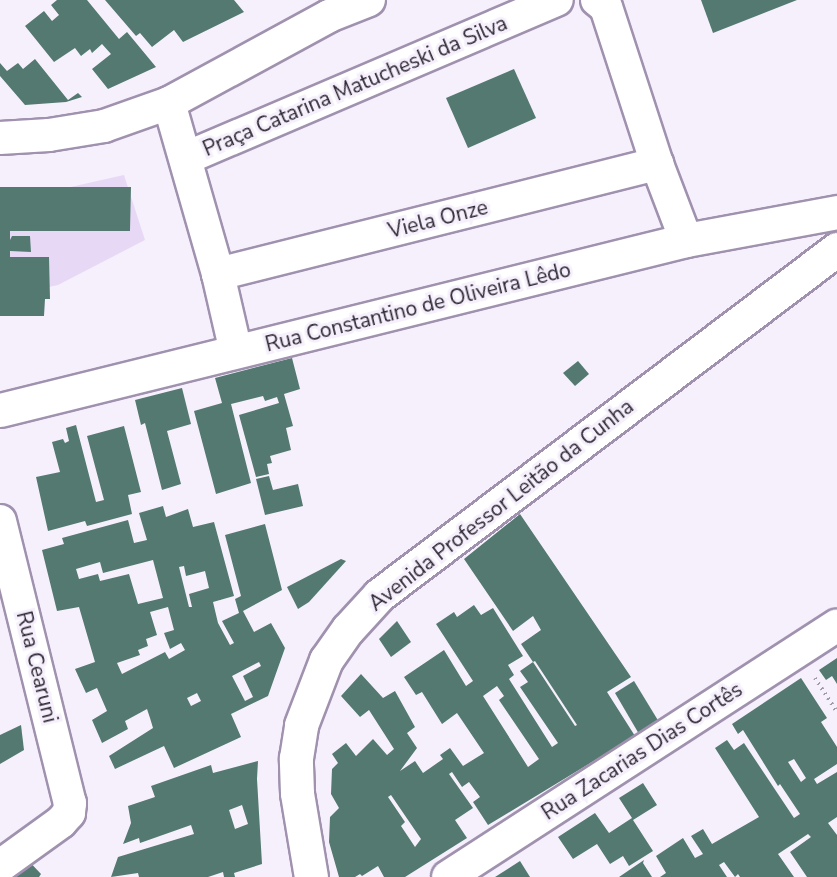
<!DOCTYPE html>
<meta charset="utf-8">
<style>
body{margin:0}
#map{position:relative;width:837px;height:877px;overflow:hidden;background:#f6f0fc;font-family:"Nunito Sans",sans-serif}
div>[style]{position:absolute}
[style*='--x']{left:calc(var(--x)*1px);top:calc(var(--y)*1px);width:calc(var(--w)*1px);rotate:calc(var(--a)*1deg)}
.green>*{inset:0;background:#e7d9f6}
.building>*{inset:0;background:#537971}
.path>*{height:4px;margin-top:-2px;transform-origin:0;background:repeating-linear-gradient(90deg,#a19ba7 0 1.5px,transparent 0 6px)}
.roads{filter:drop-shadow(2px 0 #a092af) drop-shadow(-2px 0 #a092af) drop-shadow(0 2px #a092af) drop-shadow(0 -2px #a092af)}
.minor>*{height:32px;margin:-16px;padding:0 16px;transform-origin:16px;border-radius:16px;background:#fff}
.tertiary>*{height:33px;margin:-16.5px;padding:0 16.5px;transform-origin:16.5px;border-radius:16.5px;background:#fff}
span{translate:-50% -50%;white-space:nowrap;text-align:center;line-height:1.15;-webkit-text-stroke:6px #f6f0fc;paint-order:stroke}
.street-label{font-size:21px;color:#2d2733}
</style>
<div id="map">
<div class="green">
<i style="clip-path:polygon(124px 175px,145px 240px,58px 285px,0 298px,0 191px,66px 188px)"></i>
</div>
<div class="building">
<i style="clip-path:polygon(57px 0,87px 0,119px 39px,127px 32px,156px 67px,108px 89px,92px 69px,111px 54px,102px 44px,92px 53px,90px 49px,81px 56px,75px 48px,54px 62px,25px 26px,44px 11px,52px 21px,59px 15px,51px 5px)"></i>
<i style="clip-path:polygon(105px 0,234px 0,244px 12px,183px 42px,174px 30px,152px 47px,140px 33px,136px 36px)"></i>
<i style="clip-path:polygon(701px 0,797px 0,713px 33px)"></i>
<i style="clip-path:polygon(35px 59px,68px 100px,78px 93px,82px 97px,66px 102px,25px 105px,0 76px,0 63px,7px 71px,18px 63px,23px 69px)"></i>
<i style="clip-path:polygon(514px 69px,536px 118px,468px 148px,446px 98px)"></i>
<i style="clip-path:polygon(0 187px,131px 187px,130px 231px,10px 231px,10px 240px,12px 236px,30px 236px,31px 252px,10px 251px,10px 257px,49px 257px,50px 299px,45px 299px,44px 316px,0 316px)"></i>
<i style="clip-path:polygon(292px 358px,300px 389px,284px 394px,293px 426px,286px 428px,291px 450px,270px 456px,272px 463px,267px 464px,269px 474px,256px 477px,239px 415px,279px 403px,277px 397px,265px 401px,263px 396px,231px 404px,251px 483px,216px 494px,194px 411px,222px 403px,215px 378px)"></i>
<i style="clip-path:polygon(578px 361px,589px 374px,575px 386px,563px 373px)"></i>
<i style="clip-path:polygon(182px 388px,191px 424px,167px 431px,181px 484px,162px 490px,145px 423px,141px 425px,135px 400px)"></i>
<i style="clip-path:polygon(76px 425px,96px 502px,104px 500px,87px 436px,124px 426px,141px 492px,128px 495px,132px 514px,87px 526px,85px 521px,48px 531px,36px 477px,60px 472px,52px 442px,63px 439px,65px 443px,69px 441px,66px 428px)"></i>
<i style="clip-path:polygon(269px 476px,273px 490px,298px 484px,303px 506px,265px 515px,256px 479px)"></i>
<i style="clip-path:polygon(evenodd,163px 506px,166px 517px,188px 509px,193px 527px,214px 522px,234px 596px,213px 602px,218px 623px,230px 645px,234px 643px,222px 621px,239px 613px,235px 599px,241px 596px,225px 535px,265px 524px,282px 590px,243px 611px,254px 632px,271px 623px,285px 648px,268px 696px,231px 714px,241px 737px,174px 768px,164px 746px,115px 769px,109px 756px,153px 728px,150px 718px,147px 709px,125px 721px,128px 729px,102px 743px,92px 720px,107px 711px,97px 688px,86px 693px,75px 669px,95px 662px,79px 607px,57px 611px,42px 550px,64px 544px,62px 538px,128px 520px,134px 543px,147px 540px,139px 513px,163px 506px,153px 560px,163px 598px,138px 604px,129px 574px,100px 581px,98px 574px,79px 579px,76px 569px,100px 562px,103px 573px,153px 560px,163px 506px,184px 566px,186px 576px,205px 571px,209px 588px,189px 594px,192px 607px,189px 607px,179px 567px,184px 566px,163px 506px,168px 607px,174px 630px,164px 633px,170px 649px,181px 643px,185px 650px,169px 659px,165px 652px,122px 674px,117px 663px,140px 655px,138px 650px,148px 646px,146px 639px,157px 635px,150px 612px,168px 607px,163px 506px,259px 662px,261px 666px,243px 676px,253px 697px,245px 701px,232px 676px,259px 662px,163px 506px,197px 693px,201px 701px,191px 706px,187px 698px,197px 693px)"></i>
<i style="clip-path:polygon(evenodd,520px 514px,631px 677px,607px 692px,635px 736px,488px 825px,473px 802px,480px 797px,469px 782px,462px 787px,452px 772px,449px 774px,473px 808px,455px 820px,467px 838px,405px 877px,384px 877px,378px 866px,362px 876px,360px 874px,355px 877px,339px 877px,329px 842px,330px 817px,339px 808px,331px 794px,332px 769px,338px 763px,332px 754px,346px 743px,356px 756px,373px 739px,387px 755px,394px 749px,369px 710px,360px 717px,341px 696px,361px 674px,383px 698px,395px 691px,415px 727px,407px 733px,417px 748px,400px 771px,415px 761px,423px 773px,443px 759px,440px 755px,450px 748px,463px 766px,484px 753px,457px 713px,442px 724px,422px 692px,416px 695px,404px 677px,444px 650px,466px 686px,473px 681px,436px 624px,454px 612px,457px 617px,474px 605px,481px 615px,493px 608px,523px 656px,508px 665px,514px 675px,509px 679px,552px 747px,558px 743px,520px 687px,528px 682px,520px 671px,533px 662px,575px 726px,577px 725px,535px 661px,533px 662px,521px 644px,541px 630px,533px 616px,513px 631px,464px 559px,520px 514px,497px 686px,504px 696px,499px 700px,539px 759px,528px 767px,483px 696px,497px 686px,520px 514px,391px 795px,421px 839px,415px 847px,401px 826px,405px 822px,388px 797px,391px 795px)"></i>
<i style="clip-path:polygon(341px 559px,346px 561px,309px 602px,298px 609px,287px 587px)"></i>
<i style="clip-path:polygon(397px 621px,411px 642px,391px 657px,379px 639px)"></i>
<i style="clip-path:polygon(837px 658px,837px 684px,832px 676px,826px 680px,819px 670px)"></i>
<i style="clip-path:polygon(evenodd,801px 678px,827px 718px,821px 722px,837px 747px,837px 764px,814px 779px,817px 784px,837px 772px,837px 817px,828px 823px,837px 835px,837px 877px,807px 877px,790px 852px,811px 837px,808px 834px,778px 854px,794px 877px,740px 877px,738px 874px,735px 877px,724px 862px,719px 865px,727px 877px,660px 877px,666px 873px,656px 856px,683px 838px,695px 858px,703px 854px,691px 836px,703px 829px,712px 844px,759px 817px,715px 748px,727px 740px,734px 750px,744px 743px,794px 818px,800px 814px,780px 784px,778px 786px,743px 730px,738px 734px,732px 724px,801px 678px,794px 759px,806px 778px,801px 782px,788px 762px,794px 759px)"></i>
<i style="clip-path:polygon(634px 681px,659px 722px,639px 734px,615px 693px)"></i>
<i style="clip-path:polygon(21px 725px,24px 750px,0 764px,0 735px)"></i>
<i style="clip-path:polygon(evenodd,258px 761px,257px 779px,262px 864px,234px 873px,235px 877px,224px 877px,223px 872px,208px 877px,139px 877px,138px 873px,111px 877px,118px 857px,194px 834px,191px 825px,140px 843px,139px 838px,123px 844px,131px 823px,128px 806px,155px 797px,151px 786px,211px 765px,213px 773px,258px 761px,242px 805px,248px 824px,235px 829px,229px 810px,242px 805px)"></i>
<i style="clip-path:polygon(643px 783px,657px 805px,633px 820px,653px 851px,629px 866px,623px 856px,610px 864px,597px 844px,573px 859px,558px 837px,595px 813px,609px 833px,632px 818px,619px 798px)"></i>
<i style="clip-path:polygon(24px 856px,41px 874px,39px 877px,8px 877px)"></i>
<i style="clip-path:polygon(644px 860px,643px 863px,652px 877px,619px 877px)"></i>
<i style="clip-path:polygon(520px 861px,530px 877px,495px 877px)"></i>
</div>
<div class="path">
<i style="--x:815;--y:678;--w:40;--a:57.1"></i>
</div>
<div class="roads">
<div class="minor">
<i style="--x:597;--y:0;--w:11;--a:38"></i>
<i style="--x:606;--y:7;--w:165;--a:72"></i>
<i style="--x:657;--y:164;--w:81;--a:69.1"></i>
<i style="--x:169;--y:103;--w:178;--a:74"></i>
<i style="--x:218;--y:274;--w:80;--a:77"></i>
<i style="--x:0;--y:138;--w:49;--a:-3.5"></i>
<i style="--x:49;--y:135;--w:56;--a:-9.3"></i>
<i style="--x:104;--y:126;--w:69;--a:-19.5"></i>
<i style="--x:169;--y:103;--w:182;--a:-28.5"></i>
<i style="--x:329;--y:16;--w:43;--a:-21.8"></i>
<i style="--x:186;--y:158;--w:403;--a:-23.1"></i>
<i style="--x:218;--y:274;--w:453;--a:-14.1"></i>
<i style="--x:0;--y:521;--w:291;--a:76.1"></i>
<i style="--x:70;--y:803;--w:10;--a:96"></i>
<i style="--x:69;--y:813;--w:12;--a:132"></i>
<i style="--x:61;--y:822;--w:75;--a:144.2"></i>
<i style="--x:448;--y:877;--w:463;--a:-32.9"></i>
</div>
<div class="tertiary">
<i style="--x:0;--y:410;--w:707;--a:-13.92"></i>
<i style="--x:686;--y:240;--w:154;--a:-10.5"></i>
<i style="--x:311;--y:877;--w:85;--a:-99.5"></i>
<i style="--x:297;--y:793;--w:35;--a:-92"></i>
<i style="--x:296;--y:758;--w:33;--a:-81"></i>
<i style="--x:301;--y:725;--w:70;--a:-69"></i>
<i style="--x:326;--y:660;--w:38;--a:-55"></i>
<i style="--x:348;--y:629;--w:46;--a:-47.6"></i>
<i style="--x:379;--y:595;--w:574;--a:-37.07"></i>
</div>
</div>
<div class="street-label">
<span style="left:355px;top:86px;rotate:-23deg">Praça Catarina Matucheski da Silva</span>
<span style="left:438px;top:219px;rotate:-14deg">Viela Onze</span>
<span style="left:418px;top:307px;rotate:-14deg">Rua Constantino de Oliveira Lêdo</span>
<span style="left:501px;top:505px;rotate:-38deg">Avenida Professor Leitão da Cunha</span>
<span style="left:37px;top:667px;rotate:76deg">Rua Cearuni</span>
<span style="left:642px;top:751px;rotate:-33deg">Rua Zacarias Dias Cortês</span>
</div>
</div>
